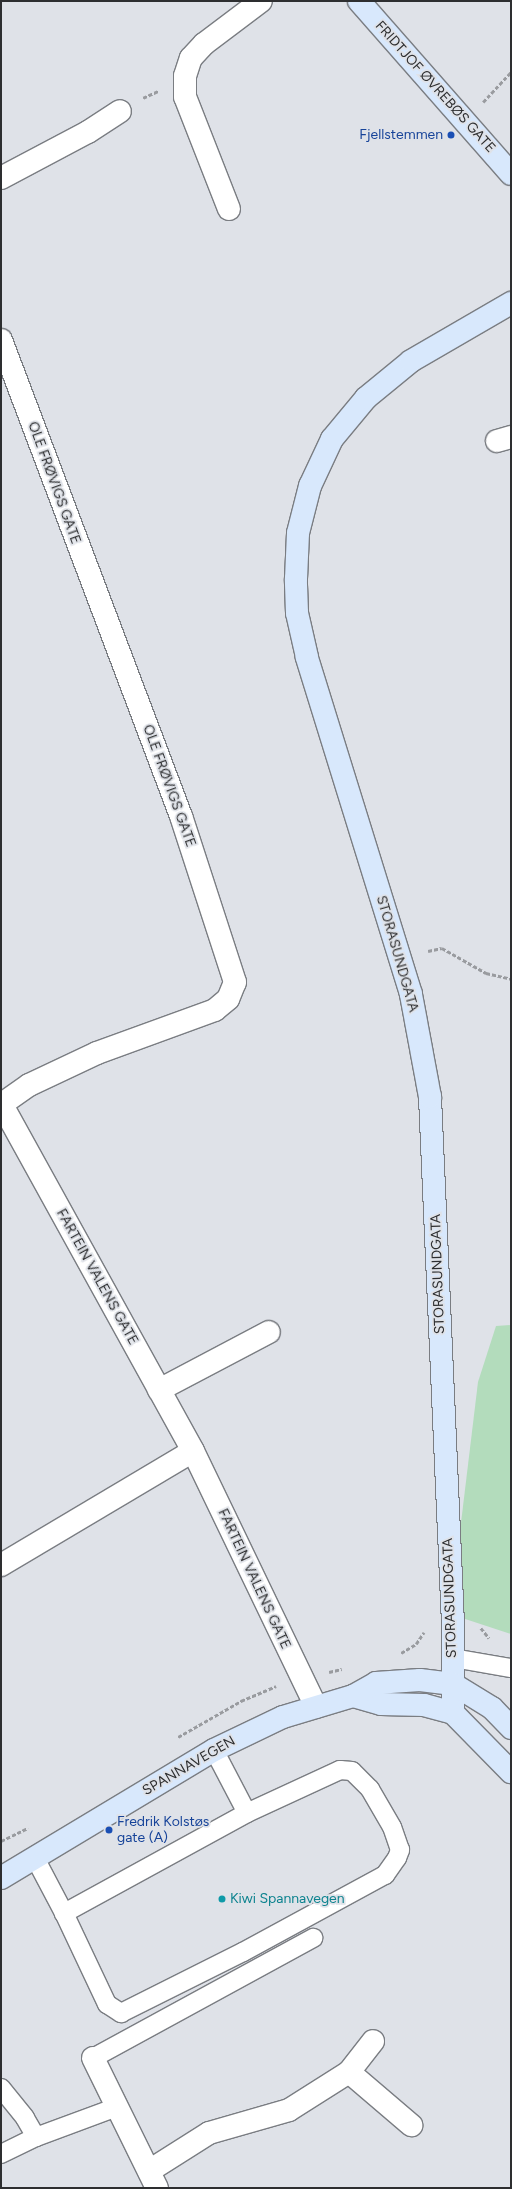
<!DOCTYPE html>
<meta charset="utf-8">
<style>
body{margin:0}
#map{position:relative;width:512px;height:2189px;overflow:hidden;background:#dfe2e8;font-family:Figtree,sans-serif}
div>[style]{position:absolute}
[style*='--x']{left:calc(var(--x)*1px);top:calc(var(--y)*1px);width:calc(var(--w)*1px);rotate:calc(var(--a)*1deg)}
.green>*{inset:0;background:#b3dcbc}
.path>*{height:2.5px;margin-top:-1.25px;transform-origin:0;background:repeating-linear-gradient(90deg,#999b9f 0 4px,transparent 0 6px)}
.roads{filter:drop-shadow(1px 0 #7a7d82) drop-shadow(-1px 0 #7a7d82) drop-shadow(0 1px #7a7d82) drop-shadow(0 -1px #7a7d82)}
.lane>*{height:18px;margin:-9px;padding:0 9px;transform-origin:9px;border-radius:9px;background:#fff}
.street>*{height:22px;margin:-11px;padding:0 11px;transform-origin:11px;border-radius:11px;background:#fff}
.secondary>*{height:22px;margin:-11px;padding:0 11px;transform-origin:11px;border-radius:11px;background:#d8e8fc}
.dots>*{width:11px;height:11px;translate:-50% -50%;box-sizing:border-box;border:2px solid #dfe2e8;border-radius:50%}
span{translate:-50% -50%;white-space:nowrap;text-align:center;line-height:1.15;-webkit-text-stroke:3.5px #dfe2e8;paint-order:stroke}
.street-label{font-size:14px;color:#2d2e30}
.transit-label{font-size:14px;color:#164399}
.right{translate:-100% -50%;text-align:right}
.left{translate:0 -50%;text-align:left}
.culture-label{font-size:14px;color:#0d838f}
.frame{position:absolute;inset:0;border:2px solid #2d2e30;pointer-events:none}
</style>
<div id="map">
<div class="green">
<i style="clip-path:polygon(511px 1325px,511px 1634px,450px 1614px,478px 1382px,496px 1326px)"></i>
</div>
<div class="path">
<i style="--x:143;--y:98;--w:17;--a:-25"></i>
<i style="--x:483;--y:102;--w:41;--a:-47"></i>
<i style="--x:428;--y:951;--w:14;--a:-12"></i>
<i style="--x:442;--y:948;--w:51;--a:29.6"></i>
<i style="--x:486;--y:973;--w:26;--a:13"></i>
<i style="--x:481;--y:1628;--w:13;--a:51"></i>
<i style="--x:401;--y:1653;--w:17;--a:-31"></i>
<i style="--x:416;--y:1644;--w:14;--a:-56"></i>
<i style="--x:329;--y:1672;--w:13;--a:-13"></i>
<i style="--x:178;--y:1737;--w:73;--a:-29.7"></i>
<i style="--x:241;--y:1701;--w:38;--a:-23"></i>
<i style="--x:1;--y:1841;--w:30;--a:-26"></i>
</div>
<div class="roads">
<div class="lane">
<i style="--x:453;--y:1658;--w:59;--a:9.8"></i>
<i style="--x:214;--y:1750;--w:71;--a:62.4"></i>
<i style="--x:35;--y:1858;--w:62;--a:62.2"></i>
<i style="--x:64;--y:1913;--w:101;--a:64.7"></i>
<i style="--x:107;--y:2004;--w:17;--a:33"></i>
<i style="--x:121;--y:2013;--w:136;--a:-26.6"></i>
<i style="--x:243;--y:1952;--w:162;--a:-28.5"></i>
<i style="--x:385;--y:1875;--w:21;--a:-55"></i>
<i style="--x:397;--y:1858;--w:9;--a:-69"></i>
<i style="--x:400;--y:1850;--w:24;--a:-109"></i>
<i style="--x:392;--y:1827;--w:44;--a:-120.1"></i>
<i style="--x:370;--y:1789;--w:25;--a:-135"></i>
<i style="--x:352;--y:1771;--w:12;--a:-175"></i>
<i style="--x:340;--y:1770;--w:102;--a:155.2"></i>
<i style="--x:247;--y:1813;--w:209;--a:151.3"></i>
<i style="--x:93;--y:2058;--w:251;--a:-28.6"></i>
<i style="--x:1;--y:2088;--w:38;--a:51"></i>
<i style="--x:25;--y:2118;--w:22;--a:60"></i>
<i style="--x:1;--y:2154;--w:39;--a:-26"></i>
<i style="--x:36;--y:2137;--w:86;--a:-20.3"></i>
</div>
<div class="street">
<i style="--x:1;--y:178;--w:98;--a:-27.9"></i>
<i style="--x:88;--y:132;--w:38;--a:-33"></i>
<i style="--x:229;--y:209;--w:120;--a:-111.4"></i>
<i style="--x:185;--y:97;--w:21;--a:-90"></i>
<i style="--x:185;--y:76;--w:19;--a:-72"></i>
<i style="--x:191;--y:58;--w:19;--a:-47"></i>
<i style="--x:204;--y:44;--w:71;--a:-37"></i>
<i style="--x:1;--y:340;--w:509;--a:69.29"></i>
<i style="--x:181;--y:816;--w:175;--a:72"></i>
<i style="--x:235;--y:982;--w:18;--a:112"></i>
<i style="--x:228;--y:999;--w:17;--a:140"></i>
<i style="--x:215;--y:1010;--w:126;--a:160"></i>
<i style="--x:97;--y:1053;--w:75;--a:154.8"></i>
<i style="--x:29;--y:1085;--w:33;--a:145"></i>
<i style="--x:497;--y:441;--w:15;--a:-16"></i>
<i style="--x:1;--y:1103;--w:397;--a:61.1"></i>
<i style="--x:193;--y:1451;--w:284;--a:64.3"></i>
<i style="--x:159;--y:1390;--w:124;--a:-27.8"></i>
<i style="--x:1;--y:1565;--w:223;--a:-30.7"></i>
<i style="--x:93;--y:2058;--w:145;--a:63.8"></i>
<i style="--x:349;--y:2072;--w:82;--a:40.5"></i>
<i style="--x:149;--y:2171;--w:71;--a:-32.3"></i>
<i style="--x:209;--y:2133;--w:83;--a:-16"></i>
<i style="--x:289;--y:2110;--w:71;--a:-32.3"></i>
<i style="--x:349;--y:2072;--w:39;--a:-52"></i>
</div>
<div class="secondary">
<i style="--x:359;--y:1;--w:230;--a:48.7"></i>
<i style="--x:353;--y:1696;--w:29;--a:16"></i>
<i style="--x:381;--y:1704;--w:43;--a:1.3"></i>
<i style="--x:424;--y:1705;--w:30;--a:15"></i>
<i style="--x:453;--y:1713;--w:83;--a:45.5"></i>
<i style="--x:453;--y:1713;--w:89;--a:-90"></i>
<i style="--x:453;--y:1624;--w:528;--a:-92.5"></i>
<i style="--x:430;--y:1097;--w:105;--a:-100.5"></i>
<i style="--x:411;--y:994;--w:353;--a:-107.2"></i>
<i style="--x:307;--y:657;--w:45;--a:-102.8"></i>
<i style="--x:297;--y:613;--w:34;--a:-92"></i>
<i style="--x:296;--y:579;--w:46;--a:-87.5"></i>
<i style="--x:298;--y:533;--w:49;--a:-75.7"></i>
<i style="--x:310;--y:486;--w:52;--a:-64.9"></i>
<i style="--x:332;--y:439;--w:53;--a:-50.3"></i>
<i style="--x:366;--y:398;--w:58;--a:-39.4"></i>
<i style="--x:411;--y:361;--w:116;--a:-30.1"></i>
<i style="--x:1;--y:1878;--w:249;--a:-31"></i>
<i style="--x:214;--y:1750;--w:76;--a:-25.6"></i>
<i style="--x:283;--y:1717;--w:73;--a:-16.7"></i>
<i style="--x:353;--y:1696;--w:26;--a:-29"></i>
<i style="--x:376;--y:1683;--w:44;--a:-3.9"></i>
<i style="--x:420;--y:1680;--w:33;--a:7"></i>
<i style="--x:453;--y:1684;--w:46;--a:31.6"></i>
<i style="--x:492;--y:1708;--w:28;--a:46"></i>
</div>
</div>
<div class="dots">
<i style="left:451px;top:135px;background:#1a4fb4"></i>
<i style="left:109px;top:1830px;background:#1a4fb4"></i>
<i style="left:222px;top:1899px;background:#0f9aa8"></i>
</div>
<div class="street-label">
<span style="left:435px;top:87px;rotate:48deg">FRIDTJOF ØVREBØS GATE</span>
<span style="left:54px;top:483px;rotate:70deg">OLE FRØVIGS GATE</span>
<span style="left:169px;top:786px;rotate:70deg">OLE FRØVIGS GATE</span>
<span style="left:397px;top:954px;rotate:74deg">STORASUNDGATA</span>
<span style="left:438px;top:1274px;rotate:-92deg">STORASUNDGATA</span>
<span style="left:97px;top:1277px;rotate:61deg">FARTEIN VALENS GATE</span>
<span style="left:254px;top:1579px;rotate:65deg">FARTEIN VALENS GATE</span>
<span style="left:450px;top:1598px;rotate:-92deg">STORASUNDGATA</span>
<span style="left:189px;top:1766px;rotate:-30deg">SPANNAVEGEN</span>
</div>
<div class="transit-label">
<span class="right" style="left:443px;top:135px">Fjellstemmen</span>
<span class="left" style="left:117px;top:1830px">Fredrik Kolstøs<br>gate (A)</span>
</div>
<div class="culture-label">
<span class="left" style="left:230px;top:1899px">Kiwi Spannavegen</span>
</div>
<div class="frame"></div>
</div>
